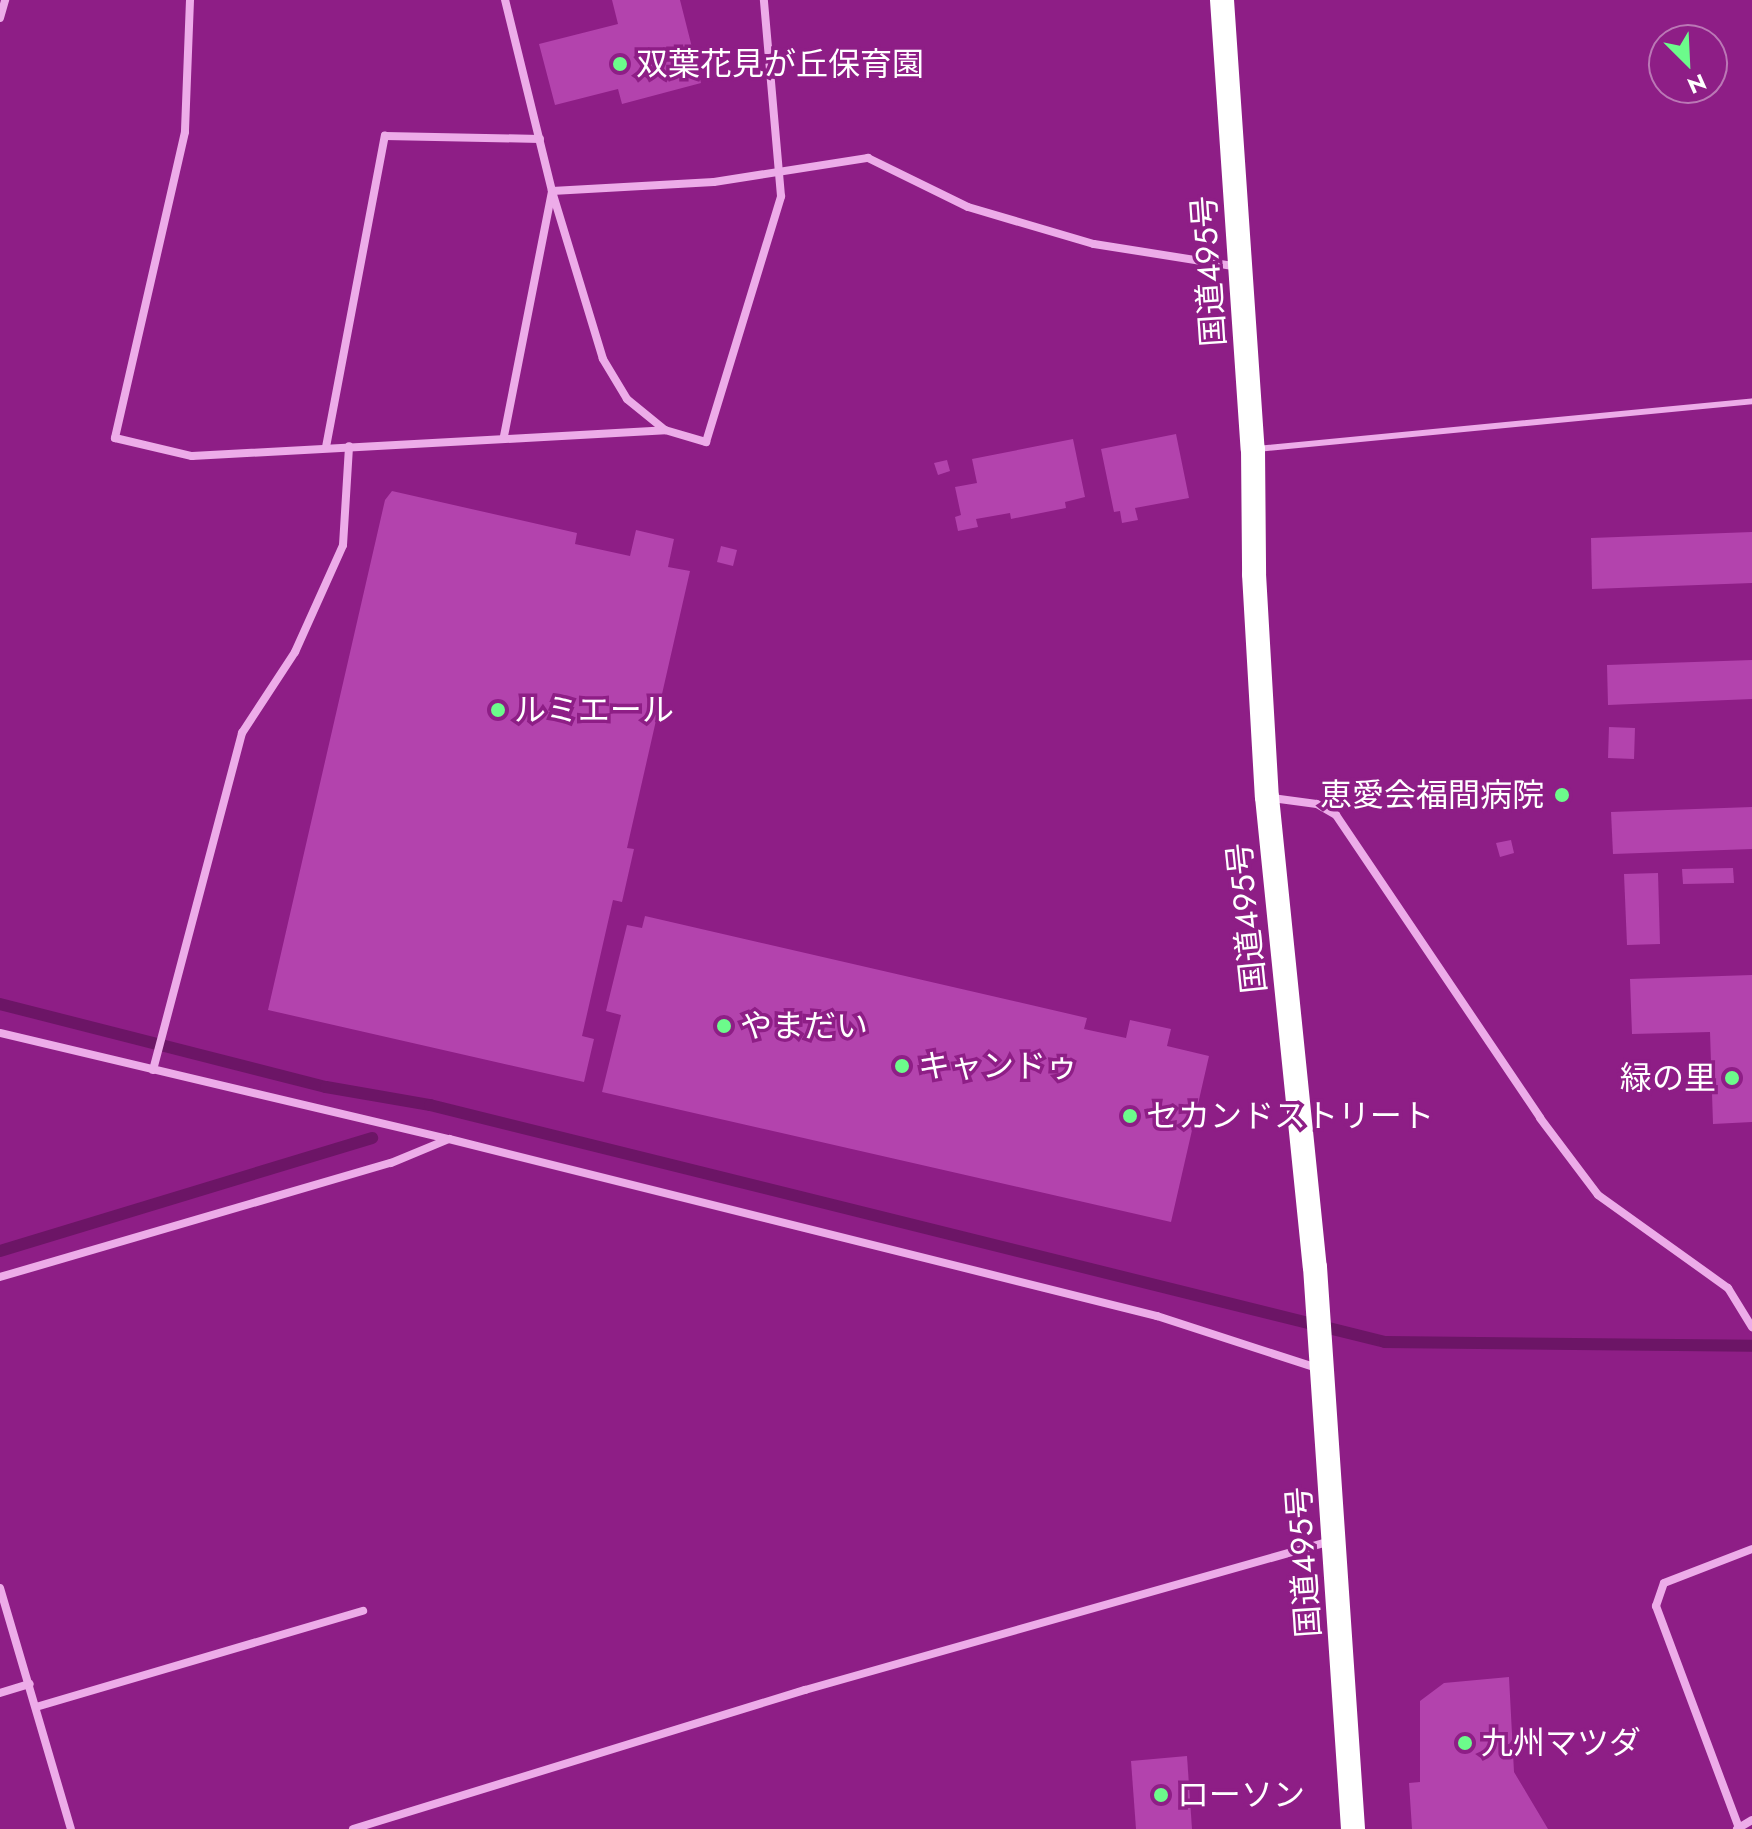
<!DOCTYPE html>
<meta charset="utf-8">
<style>
body{margin:0}
#map{position:relative;width:1752px;height:1829px;overflow:hidden;background:#8e1e86;font-family:Jost,"Noto Sans JP",sans-serif}
div>[style]{position:absolute}
[style*='--x']{left:calc(var(--x)*1px);top:calc(var(--y)*1px);width:calc(var(--w)*1px);rotate:calc(var(--a)*1deg)}
.stream>*{height:12px;margin:-6px;padding:0 6px;transform-origin:6px;border-radius:6px;background:#6c1566}
.building>*{inset:0;background:#b343ad}
.lane>*{height:6px;margin:-3px;padding:0 3px;transform-origin:3px;border-radius:3px;background:#edace9}
.street>*{height:8px;margin:-4px;padding:0 4px;transform-origin:4px;border-radius:4px;background:#edace9}
.highway>*{height:24px;margin:-12px;padding:0 12px;transform-origin:12px;border-radius:12px;background:#fff}
.dots>*{width:22px;height:22px;translate:-50% -50%;box-sizing:border-box;border:4px solid #8e1e86;border-radius:50%}
span{translate:-50% -50%;white-space:nowrap;text-align:center;line-height:1.15;-webkit-text-stroke:7px #8e1e86;paint-order:stroke}
.poi-label{font-size:32px;color:#fff}
.left{translate:0 -50%;text-align:left}
.right{translate:-100% -50%;text-align:right}
.street-label{font-size:32px;color:#fff}
.north{position:absolute;left:1648px;top:24px;width:80px;height:80px;box-sizing:border-box;background:#8e1e86;border:2px solid #bb78b6;border-radius:50%;rotate:156deg;font-size:22px;font-weight:700;line-height:32px;text-align:center;color:#fff}
.north::after{content:'';display:block;margin:auto;width:28px;height:36px;background:#6cfb8b;clip-path:polygon(50% 0,100% 100%,50% 72%,0 100%)}
</style>
<div id="map">
<div class="stream">
<i style="--x:0;--y:1004;--w:336;--a:14.3"></i>
<i style="--x:326;--y:1087;--w:106;--a:9.8"></i>
<i style="--x:430;--y:1105;--w:984;--a:13.94"></i>
<i style="--x:1385;--y:1342;--w:367;--a:0.6"></i>
<i style="--x:0;--y:1251;--w:389;--a:-16.9"></i>
</div>
<div class="building">
<i style="clip-path:polygon(612px 0,680px 0,701px 83px,622px 104px,618px 89px,555px 105px,539px 44px,618px 24px)"></i>
<i style="clip-path:polygon(1176px 434px,1189px 498px,1135px 508px,1138px 520px,1122px 523px,1120px 511px,1114px 512px,1101px 449px)"></i>
<i style="clip-path:polygon(1073px 439px,1085px 497px,1065px 502px,1066px 508px,1011px 519px,1010px 513px,976px 519px,978px 527px,958px 531px,955px 517px,961px 515px,955px 487px,977px 483px,972px 459px)"></i>
<i style="clip-path:polygon(947px 460px,950px 471px,938px 475px,934px 463px)"></i>
<i style="clip-path:polygon(392px 491px,577px 533px,575px 544px,630px 556px,636px 530px,674px 539px,668px 567px,690px 571px,627px 848px,634px 849px,622px 902px,613px 900px,582px 1036px,594px 1039px,584px 1082px,268px 1010px,385px 500px)"></i>
<i style="clip-path:polygon(1752px 532px,1752px 583px,1592px 589px,1591px 538px)"></i>
<i style="clip-path:polygon(721px 546px,737px 550px,733px 566px,717px 562px)"></i>
<i style="clip-path:polygon(1752px 660px,1752px 699px,1608px 705px,1607px 665px)"></i>
<i style="clip-path:polygon(1609px 727px,1635px 728px,1634px 759px,1608px 758px)"></i>
<i style="clip-path:polygon(1752px 807px,1752px 849px,1613px 854px,1611px 812px)"></i>
<i style="clip-path:polygon(1511px 840px,1514px 853px,1500px 857px,1496px 843px)"></i>
<i style="clip-path:polygon(1733px 868px,1734px 883px,1683px 884px,1682px 869px)"></i>
<i style="clip-path:polygon(1658px 873px,1660px 944px,1627px 945px,1624px 874px)"></i>
<i style="clip-path:polygon(645px 916px,1087px 1018px,1084px 1029px,1126px 1038px,1130px 1020px,1171px 1029px,1167px 1046px,1209px 1056px,1171px 1222px,602px 1092px,621px 1015px,606px 1011px,627px 925px,642px 928px)"></i>
<i style="clip-path:polygon(1752px 975px,1752px 1122px,1713px 1124px,1710px 1032px,1632px 1034px,1630px 979px)"></i>
<i style="clip-path:polygon(1509px 1677px,1514px 1772px,1548px 1829px,1412px 1829px,1409px 1783px,1420px 1782px,1420px 1701px,1444px 1683px)"></i>
<i style="clip-path:polygon(1187px 1756px,1192px 1829px,1136px 1829px,1131px 1761px)"></i>
</div>
<div class="lane">
<i style="--x:1257;--y:449;--w:497;--a:-5.5"></i>
</div>
<div class="street">
<i style="--x:190;--y:0;--w:132;--a:92.2"></i>
<i style="--x:185;--y:132;--w:314;--a:102.9"></i>
<i style="--x:115;--y:438;--w:79;--a:13.2"></i>
<i style="--x:192;--y:456;--w:474;--a:-3.1"></i>
<i style="--x:665;--y:430;--w:43;--a:16.3"></i>
<i style="--x:706;--y:442;--w:257;--a:-73"></i>
<i style="--x:781;--y:196;--w:197;--a:-95"></i>
<i style="--x:0;--y:18;--w:19;--a:-74"></i>
<i style="--x:665;--y:430;--w:49;--a:-140.8"></i>
<i style="--x:627;--y:399;--w:47;--a:-121"></i>
<i style="--x:603;--y:359;--w:176;--a:-106.9"></i>
<i style="--x:552;--y:191;--w:162;--a:-3.2"></i>
<i style="--x:714;--y:182;--w:156;--a:-8.9"></i>
<i style="--x:868;--y:158;--w:111;--a:26.1"></i>
<i style="--x:968;--y:207;--w:131;--a:16.4"></i>
<i style="--x:1094;--y:244;--w:147;--a:9"></i>
<i style="--x:504;--y:436;--w:250;--a:-78.9"></i>
<i style="--x:552;--y:191;--w:197;--a:-103.8"></i>
<i style="--x:326;--y:447;--w:317;--a:-79.3"></i>
<i style="--x:385;--y:136;--w:155;--a:1.1"></i>
<i style="--x:1272;--y:798;--w:45;--a:7.6"></i>
<i style="--x:1317;--y:804;--w:22;--a:30"></i>
<i style="--x:1336;--y:815;--w:365;--a:56"></i>
<i style="--x:1540;--y:1118;--w:96;--a:53"></i>
<i style="--x:1598;--y:1195;--w:160;--a:35.6"></i>
<i style="--x:1728;--y:1288;--w:46;--a:58.4"></i>
<i style="--x:0;--y:1033;--w:461;--a:13.3"></i>
<i style="--x:449;--y:1139;--w:730;--a:14.04"></i>
<i style="--x:1157;--y:1316;--w:168;--a:18"></i>
<i style="--x:153;--y:1070;--w:349;--a:-75.2"></i>
<i style="--x:242;--y:733;--w:97;--a:-56.8"></i>
<i style="--x:295;--y:652;--w:117;--a:-65.8"></i>
<i style="--x:343;--y:545;--w:99;--a:-86.5"></i>
<i style="--x:0;--y:1277;--w:407;--a:-16.3"></i>
<i style="--x:391;--y:1163;--w:63;--a:-22.5"></i>
<i style="--x:0;--y:1588;--w:251;--a:73.6"></i>
<i style="--x:0;--y:1693;--w:31;--a:-17"></i>
<i style="--x:36;--y:1707;--w:341;--a:-16.4"></i>
<i style="--x:1739;--y:1828;--w:237;--a:-110.5"></i>
<i style="--x:1656;--y:1606;--w:24;--a:-71"></i>
<i style="--x:1664;--y:1583;--w:94;--a:-21.1"></i>
<i style="--x:353;--y:1829;--w:473;--a:-17.1"></i>
<i style="--x:805;--y:1690;--w:547;--a:-15.82"></i>
<i style="--x:1737;--y:1829;--w:17;--a:-31"></i>
</div>
<div class="highway">
<i style="--x:1222;--y:0;--w:450;--a:86.1"></i>
<i style="--x:1253;--y:449;--w:125;--a:89.5"></i>
<i style="--x:1254;--y:574;--w:223;--a:86.7"></i>
<i style="--x:1267;--y:797;--w:472;--a:84.2"></i>
<i style="--x:1315;--y:1267;--w:563;--a:86.13"></i>
</div>
<div class="dots">
<i style="left:620px;top:64px;background:#6cfb8b"></i>
<i style="left:498px;top:710px;background:#6cfb8b"></i>
<i style="left:1562px;top:795px;background:#6cfb8b"></i>
<i style="left:724px;top:1026px;background:#6cfb8b"></i>
<i style="left:902px;top:1066px;background:#6cfb8b"></i>
<i style="left:1732px;top:1078px;background:#6cfb8b"></i>
<i style="left:1130px;top:1116px;background:#6cfb8b"></i>
<i style="left:1465px;top:1743px;background:#6cfb8b"></i>
<i style="left:1161px;top:1795px;background:#6cfb8b"></i>
</div>
<div class="poi-label">
<span class="left" style="left:636px;top:64px">双葉花見が丘保育園</span>
<span class="left" style="left:514px;top:710px">ルミエール</span>
<span class="right" style="left:1544px;top:795px">恵愛会福間病院</span>
<span class="left" style="left:740px;top:1026px">やまだい</span>
<span class="left" style="left:918px;top:1066px">キャンドゥ</span>
<span class="right" style="left:1716px;top:1078px">緑の里</span>
<span class="left" style="left:1146px;top:1116px">セカンドストリート</span>
<span class="left" style="left:1481px;top:1743px">九州マツダ</span>
<span class="left" style="left:1177px;top:1795px">ローソン</span>
</div>
<div class="street-label">
<span style="left:1209px;top:271px;rotate:-94deg">国道495号</span>
<span style="left:1247px;top:918px;rotate:-96deg">国道495号</span>
<span style="left:1304px;top:1562px;rotate:-94deg">国道495号</span>
</div>
<div class="north">N</div>
</div>
